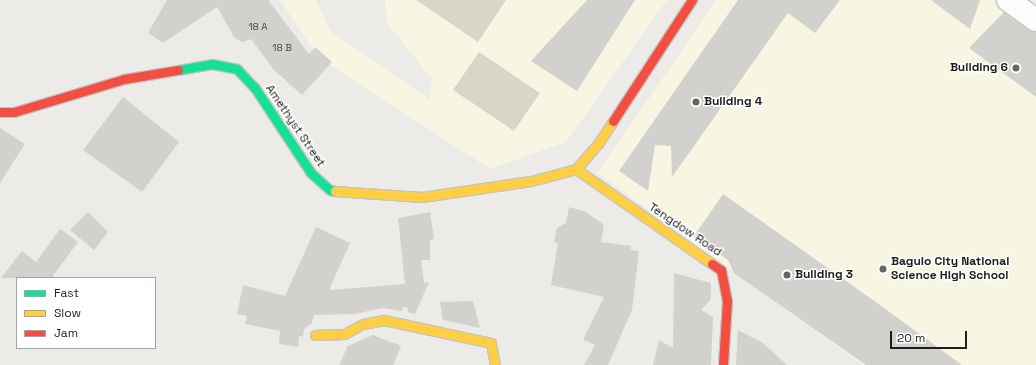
<!DOCTYPE html>
<style>
body{margin:0}
#map{position:relative;width:1036px;height:365px;overflow:hidden;background:#edebe7;font-family:"Space Grotesk",sans-serif}
div>[style]{position:absolute}
[style*='--x']{left:calc(var(--x)*1px);top:calc(var(--y)*1px);width:calc(var(--w)*1px);rotate:calc(var(--a)*1deg)}
.education>*{inset:0;background:#f7f6e2}
.construction>*{inset:0;background:#d7d6c8}
.building>*{inset:0;background:#d3d1ce}
.roads{filter:drop-shadow(1px 0 #c5c4c3) drop-shadow(-1px 0 #c5c4c3) drop-shadow(0 1px #c5c4c3) drop-shadow(0 -1px #c5c4c3)}
.street>*{height:22px;margin:-11px;padding:0 11px;transform-origin:11px;border-radius:11px;background:#fcfcfb}
.fast>*{height:9px;margin:-4.5px;padding:0 4.5px;transform-origin:4.5px;border-radius:4.5px;background:#16e098}
.slow>*{height:9px;margin:-4.5px;padding:0 4.5px;transform-origin:4.5px;border-radius:4.5px;background:#ffcf43}
.jam>*{height:9px;margin:-4.5px;padding:0 4.5px;transform-origin:4.5px;border-radius:4.5px;background:#f24e42}
.dots>*{width:11px;height:11px;translate:-50% -50%;box-sizing:border-box;border:2px solid #fff;border-radius:50%}
span{translate:-50% -50%;white-space:nowrap;text-align:center;line-height:1.15;-webkit-text-stroke:3px #fff;paint-order:stroke}
.number-label{font-size:10px;color:#4b4b4a}
.number-label span{-webkit-text-stroke-width:0}
.poi-label{font-size:12px;color:#1e1e1e;font-weight:700}
.right{translate:-100% -50%;text-align:right}
.left{translate:0 -50%;text-align:left}
.street-label{font-size:12px;color:#1e1e1e}
.legend{position:absolute;left:16px;top:277px;width:140px;height:72px;box-sizing:border-box;background:#fff;border:1px solid #a5a5a5;margin:0;padding:5px 7px;list-style:none;font-size:12px;color:#1e1e1e}
.legend li{display:flex;align-items:center;gap:8px;height:20px}
.legend b{width:20px;border:1px solid #a5a5a5}
.scale{position:absolute;left:890px;top:331px;width:77px;height:18px;box-sizing:border-box;border:2px solid #1e1e1e;border-top:0;padding-left:5px;font-size:12px;line-height:14px;white-space:nowrap;color:#1e1e1e;-webkit-text-stroke:3px #fff;paint-order:stroke}
</style>
<div id="map">
<div class="education">
<i style="clip-path:polygon(280px 0,316px 0,330px 31px,429px 99px,432px 79px,387px 23px,385px 0,667px 0,566px 142px,490px 169px,318px 57px)"></i>
<i style="clip-path:polygon(716px 0,993px 0,1005px 11px,1036px 22px,1036px 365px,863px 365px,598px 173px)"></i>
</div>
<div class="construction">
<i style="clip-path:polygon(416px 0,506px 0,478px 42px)"></i>
<i style="clip-path:polygon(479px 52px,540px 93px,514px 131px,453px 90px)"></i>
</div>
<div class="building">
<i style="clip-path:polygon(167px 0,268px 0,309px 54px,315px 47px,332px 62px,302px 95px,274px 70px,251px 39px,242px 42px,234px 37px,217px 7px,163px 43px,148px 33px)"></i>
<i style="clip-path:polygon(587px 0,635px 0,577px 91px,531px 61px)"></i>
<i style="clip-path:polygon(738px 0,840px 0,815px 33px,788px 13px,672px 177px,671px 146px,655px 145px,648px 191px,619px 171px)"></i>
<i style="clip-path:polygon(931px 0,980px 0,970px 29px)"></i>
<i style="clip-path:polygon(1004px 12px,1029px 30px,1036px 32px,1036px 97px,969px 48px)"></i>
<i style="clip-path:polygon(123px 97px,179px 142px,142px 192px,83px 150px)"></i>
<i style="clip-path:polygon(0 128px,25px 144px,0 183px)"></i>
<i style="clip-path:polygon(723px 194px,880px 305px,962px 365px,866px 365px,734px 273px,728px 260px,694px 236px)"></i>
<i style="clip-path:polygon(569px 207px,586px 212px,604px 225px,601px 242px,631px 246px,631px 250px,639px 251px,632px 310px,608px 365px,584px 365px,595px 345px,583px 340px,604px 297px,551px 285px,558px 243px,554px 242px,557px 228px,566px 223px)"></i>
<i style="clip-path:polygon(88px 212px,108px 232px,94px 250px,70px 230px)"></i>
<i style="clip-path:polygon(430px 212px,434px 239px,430px 240px,430px 260px,421px 260px,424px 283px,429px 282px,415px 314px,408px 312px,407px 307px,402px 307px,403px 311px,382px 308px,355px 314px,314px 315px,312px 323px,304px 329px,303px 337px,299px 336px,298px 347px,279px 344px,280px 331px,245px 324px,247px 316px,237px 314px,243px 285px,285px 296px,316px 227px,350px 243px,329px 290px,405px 284px,398px 218px)"></i>
<i style="clip-path:polygon(60px 229px,78px 242px,53px 276px,55px 278px,1px 278px,22px 251px,36px 262px)"></i>
<i style="clip-path:polygon(674px 273px,711px 283px,711px 299px,701px 310px,713px 317px,711px 365px,653px 365px,659px 340px,673px 348px)"></i>
<i style="clip-path:polygon(473px 301px,480px 328px,443px 320px,440px 302px)"></i>
<i style="clip-path:polygon(738px 330px,763px 343px,787px 365px,736px 365px)"></i>
<i style="clip-path:polygon(373px 335px,401px 346px,393px 365px,339px 365px,348px 346px)"></i>
</div>
<div class="roads">
<div class="street">
<i style="--x:1008;--y:0;--w:34;--a:36"></i>
</div>
<div class="fast">
<i style="--x:178;--y:70;--w:35;--a:-10"></i>
<i style="--x:212;--y:64;--w:25;--a:11"></i>
<i style="--x:237;--y:69;--w:26;--a:47"></i>
<i style="--x:255;--y:88;--w:102;--a:56.6"></i>
<i style="--x:311;--y:173;--w:25;--a:42"></i>
<i style="--x:330;--y:190;--w:5;--a:11"></i>
</div>
<div class="slow">
<i style="--x:576;--y:169;--w:166;--a:34.9"></i>
<i style="--x:335;--y:191;--w:87;--a:3.9"></i>
<i style="--x:422;--y:197;--w:110;--a:-8.4"></i>
<i style="--x:531;--y:181;--w:47;--a:-14.9"></i>
<i style="--x:576;--y:169;--w:33;--a:-49"></i>
<i style="--x:598;--y:144;--w:27;--a:-57"></i>
<i style="--x:315;--y:335;--w:29;--a:-2"></i>
<i style="--x:344;--y:334;--w:21;--a:-28"></i>
<i style="--x:363;--y:324;--w:21;--a:-11"></i>
<i style="--x:384;--y:320;--w:109;--a:12.1"></i>
<i style="--x:491;--y:343;--w:22;--a:80"></i>
</div>
<div class="jam">
<i style="--x:0;--y:112;--w:14;--a:0"></i>
<i style="--x:14;--y:112;--w:115;--a:-16.7"></i>
<i style="--x:124;--y:79;--w:55;--a:-9.5"></i>
<i style="--x:613;--y:121;--w:145;--a:-56.9"></i>
<i style="--x:712;--y:264;--w:11;--a:34"></i>
<i style="--x:721;--y:270;--w:32;--a:79"></i>
<i style="--x:727;--y:301;--w:64;--a:93.6"></i>
</div>
</div>
<div class="dots">
<i style="left:1016px;top:68px;background:#666664"></i>
<i style="left:696px;top:102px;background:#666664"></i>
<i style="left:883px;top:269px;background:#666664"></i>
<i style="left:787px;top:275px;background:#666664"></i>
</div>
<div class="number-label">
<span style="left:258px;top:27px">18 A</span>
<span style="left:282px;top:48px">18 B</span>
</div>
<div class="poi-label">
<span class="right" style="left:1008px;top:68px">Building 6</span>
<span class="left" style="left:704px;top:102px">Building 4</span>
<span class="left" style="left:891px;top:269px">Baguio City National<br>Science High School</span>
<span class="left" style="left:795px;top:275px">Building 3</span>
</div>
<div class="street-label">
<span style="left:295px;top:126px;rotate:56deg">Amethyst Street</span>
<span style="left:685px;top:230px;rotate:34deg">Tengdow Road</span>
</div>
<ul class="legend">
<li><b style="height:5px;background:#16e098"></b>Fast</li>
<li><b style="height:5px;background:#ffcf43"></b>Slow</li>
<li><b style="height:5px;background:#f24e42"></b>Jam</li>
</ul>
<div class="scale">20 m</div>
</div>
